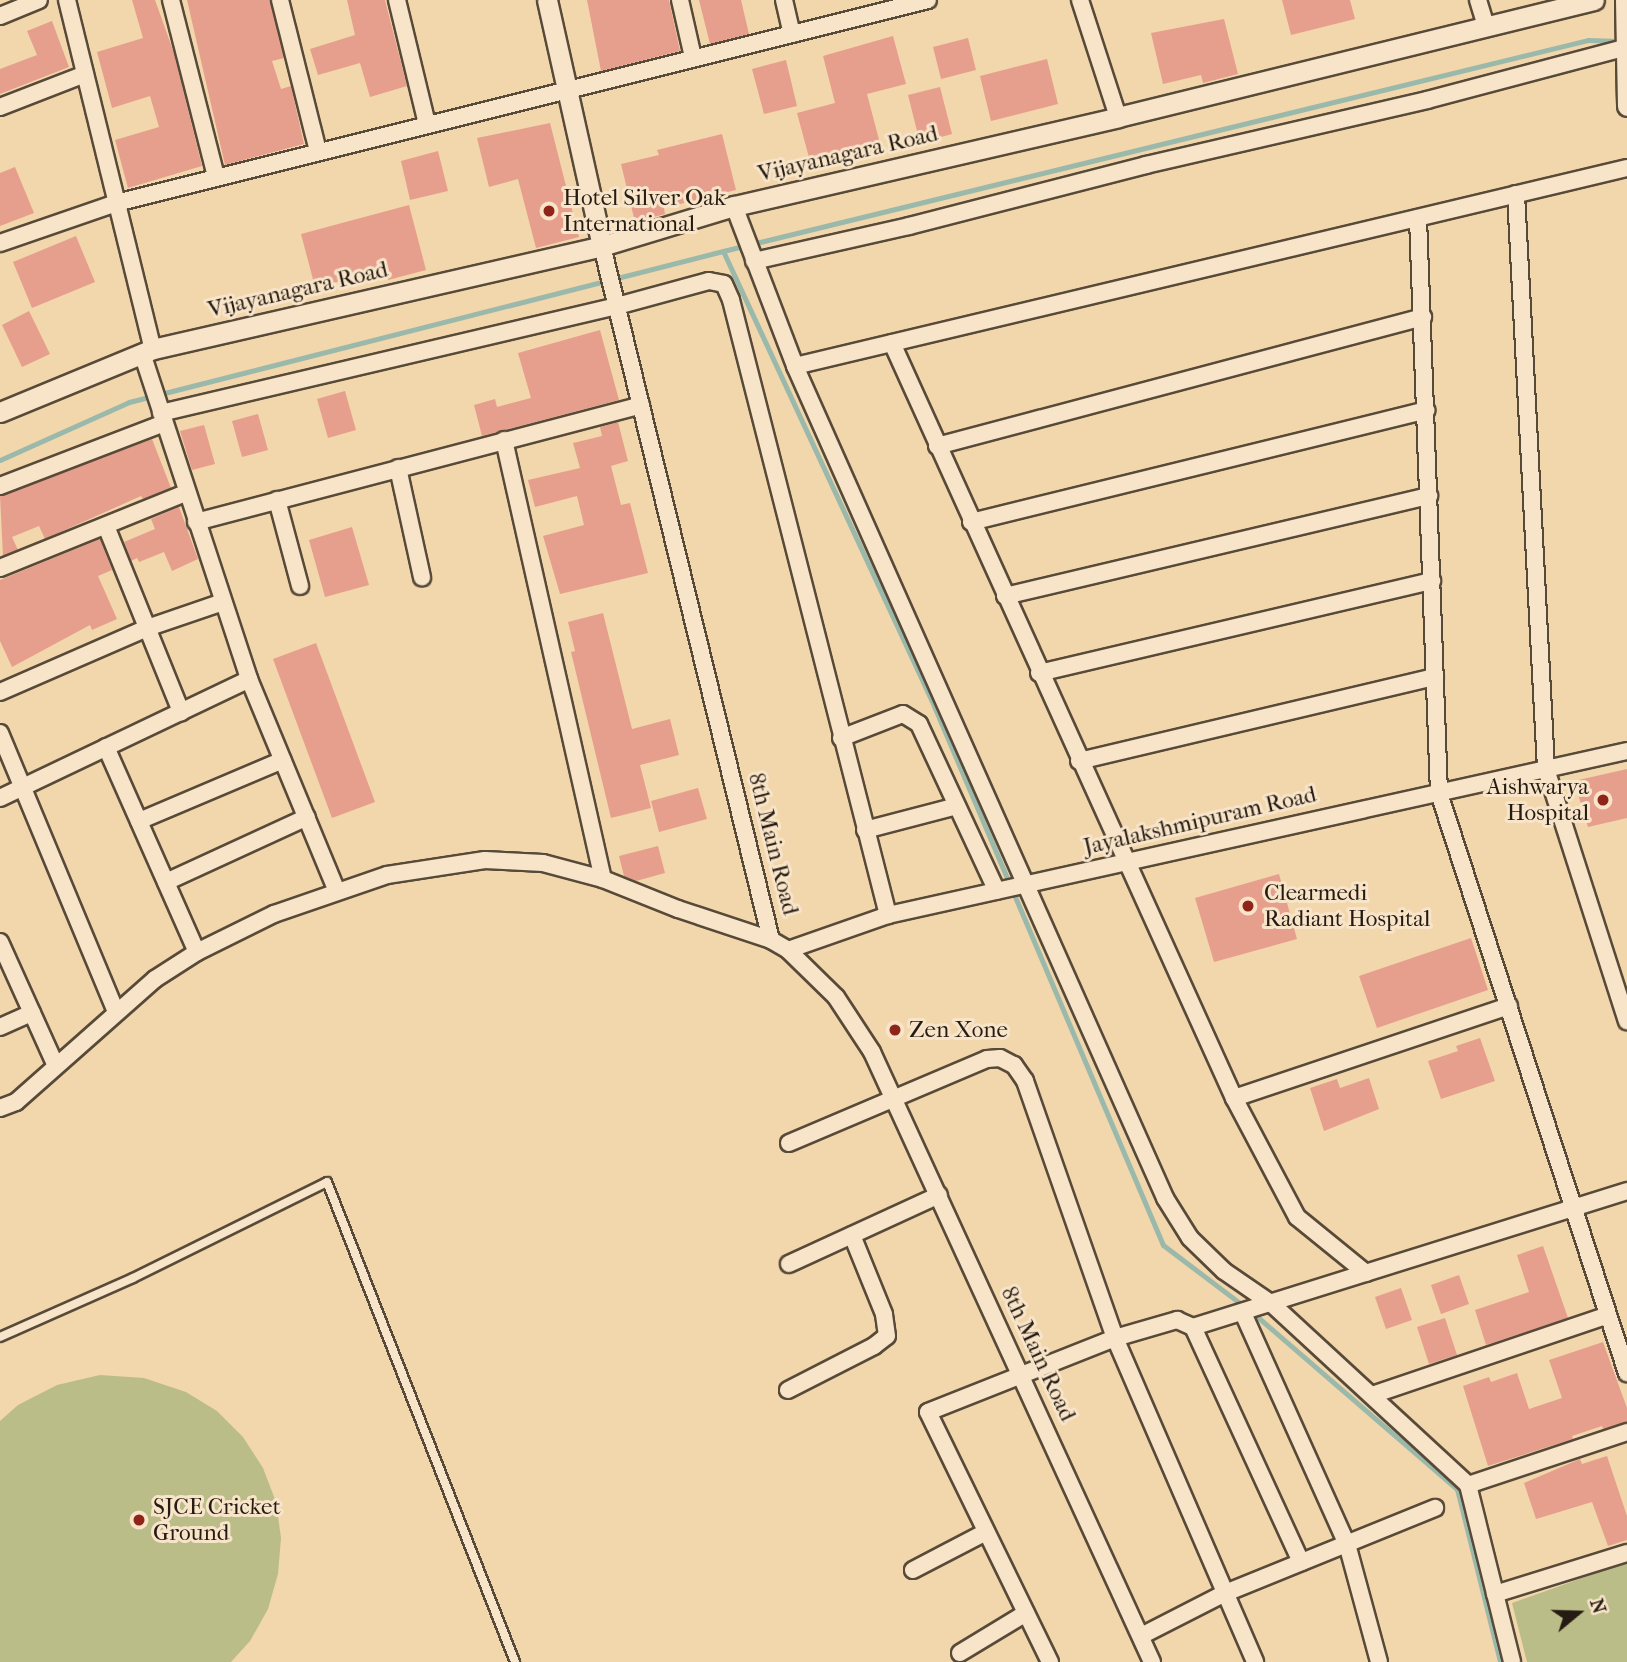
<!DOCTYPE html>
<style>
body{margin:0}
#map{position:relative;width:1627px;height:1662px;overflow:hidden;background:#f2d6ac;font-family:"IM FELL French Canon",serif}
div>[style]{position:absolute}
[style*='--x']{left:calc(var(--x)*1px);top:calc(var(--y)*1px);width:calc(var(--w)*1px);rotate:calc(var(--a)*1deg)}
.green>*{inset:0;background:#bbbd89}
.stream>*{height:5px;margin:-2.5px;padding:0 2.5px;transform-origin:2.5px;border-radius:2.5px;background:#9bb9ab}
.building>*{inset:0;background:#e79f8d}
.roads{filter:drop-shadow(2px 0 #584a38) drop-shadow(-2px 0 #584a38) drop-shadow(0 2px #584a38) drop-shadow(0 -2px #584a38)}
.service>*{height:8px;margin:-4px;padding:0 4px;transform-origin:4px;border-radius:4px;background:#f7e4c9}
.minor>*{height:16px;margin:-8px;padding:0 8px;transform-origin:8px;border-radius:8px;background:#f7e4c9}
.tertiary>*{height:19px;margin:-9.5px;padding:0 9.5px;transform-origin:9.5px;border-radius:9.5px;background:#f7e4c9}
.dots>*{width:19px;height:19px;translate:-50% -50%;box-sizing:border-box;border:4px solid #f7e4c9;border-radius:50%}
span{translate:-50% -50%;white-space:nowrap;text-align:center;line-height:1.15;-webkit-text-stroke:6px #f7e4c9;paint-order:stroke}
.street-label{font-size:23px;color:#251b12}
.poi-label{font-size:23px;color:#251b12}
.left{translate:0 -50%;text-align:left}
.right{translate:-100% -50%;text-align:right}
.north{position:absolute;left:1543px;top:1578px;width:70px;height:70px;-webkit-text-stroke:5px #f7e4c9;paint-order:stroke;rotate:71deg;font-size:19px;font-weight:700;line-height:28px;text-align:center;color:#251b12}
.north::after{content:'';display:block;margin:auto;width:24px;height:32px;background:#251b12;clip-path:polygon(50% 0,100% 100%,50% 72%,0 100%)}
</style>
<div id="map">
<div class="green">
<i style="clip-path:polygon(100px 1375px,144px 1378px,186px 1392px,217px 1411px,243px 1437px,263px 1468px,276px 1502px,281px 1538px,278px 1574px,268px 1609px,250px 1641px,231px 1662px,0 1662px,0 1421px,18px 1405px,57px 1385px)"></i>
<i style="clip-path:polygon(1627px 1562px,1627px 1662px,1527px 1662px,1512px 1603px)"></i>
</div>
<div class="stream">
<i style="--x:723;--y:251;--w:890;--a:-13.71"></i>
<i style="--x:1588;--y:40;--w:32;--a:2"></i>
<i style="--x:0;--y:460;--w:141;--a:-24.2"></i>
<i style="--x:129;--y:402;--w:613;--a:-14.26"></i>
<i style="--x:723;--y:251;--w:494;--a:65.1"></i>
<i style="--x:931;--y:699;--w:593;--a:66.98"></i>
<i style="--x:1163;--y:1245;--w:103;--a:37.1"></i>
<i style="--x:1253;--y:1313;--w:269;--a:40.8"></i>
<i style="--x:1457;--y:1489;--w:178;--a:76"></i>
</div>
<div class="building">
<i style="clip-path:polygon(132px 0,155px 0,174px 53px,202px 166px,128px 188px,115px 140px,159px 127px,150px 96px,112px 108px,97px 52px,143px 38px)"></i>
<i style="clip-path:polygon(187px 0,270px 0,284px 58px,272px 61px,281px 89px,291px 86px,304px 144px,225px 165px)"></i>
<i style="clip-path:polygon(347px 0,385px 0,407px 86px,370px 97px,360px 63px,318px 75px,310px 49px,355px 35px)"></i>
<i style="clip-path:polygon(587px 0,669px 0,680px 51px,601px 71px)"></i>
<i style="clip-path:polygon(699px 0,741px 0,749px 34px,710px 44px)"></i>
<i style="clip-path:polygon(1282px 0,1350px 0,1355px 19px,1291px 35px)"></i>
<i style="clip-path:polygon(1224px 19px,1238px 74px,1203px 83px,1201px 75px,1163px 84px,1151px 33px)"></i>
<i style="clip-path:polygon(52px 21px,69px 67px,0 94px,0 69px,37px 55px,27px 31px)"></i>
<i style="clip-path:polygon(893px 36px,906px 84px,867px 94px,882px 151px,811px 165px,797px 113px,835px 103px,823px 56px)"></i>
<i style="clip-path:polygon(968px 38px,976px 70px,941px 79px,933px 47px)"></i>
<i style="clip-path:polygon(1047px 59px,1058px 104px,991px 121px,980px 76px)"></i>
<i style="clip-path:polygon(786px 60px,797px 106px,764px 114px,752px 69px)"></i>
<i style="clip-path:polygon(940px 87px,952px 134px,920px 143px,908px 95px)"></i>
<i style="clip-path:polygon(550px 123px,579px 237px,536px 248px,518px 179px,489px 187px,477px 138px)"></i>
<i style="clip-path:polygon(722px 134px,736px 190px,664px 208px,665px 214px,635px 222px,621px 164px,659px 155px,657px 150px)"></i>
<i style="clip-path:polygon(438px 151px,448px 191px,410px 200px,401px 161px)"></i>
<i style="clip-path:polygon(15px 167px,34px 213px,0 226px,0 173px)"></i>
<i style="clip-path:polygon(409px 205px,426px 270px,388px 280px,386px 271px,315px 287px,301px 234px)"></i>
<i style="clip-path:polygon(76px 236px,95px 282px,32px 308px,13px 262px)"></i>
<i style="clip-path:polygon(29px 311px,50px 354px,22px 367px,2px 325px)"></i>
<i style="clip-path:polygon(600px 330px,619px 400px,482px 436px,474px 405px,495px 399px,497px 407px,531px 398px,518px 353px)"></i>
<i style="clip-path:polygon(345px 391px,356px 430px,328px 438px,317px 399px)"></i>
<i style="clip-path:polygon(258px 414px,268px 450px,242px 457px,232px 421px)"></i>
<i style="clip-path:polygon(618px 422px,628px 461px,611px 466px,621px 505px,630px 503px,648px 573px,560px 594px,543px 536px,584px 525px,577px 496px,535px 507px,528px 480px,580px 468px,573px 443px,602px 436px,600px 427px)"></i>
<i style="clip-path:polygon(204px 425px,215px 464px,192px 470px,180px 431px)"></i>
<i style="clip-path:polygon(152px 439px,171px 488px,143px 499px,141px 496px,45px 539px,39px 526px,12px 537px,18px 550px,3px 556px,0 496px)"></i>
<i style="clip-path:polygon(179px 507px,198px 559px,172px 571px,164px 552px,139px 562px,137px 558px,131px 561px,124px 542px,155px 529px,151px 519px)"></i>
<i style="clip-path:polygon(352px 527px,369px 585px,325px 597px,309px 540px)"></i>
<i style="clip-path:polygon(100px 539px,112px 570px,98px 576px,117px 619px,92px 630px,90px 625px,12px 667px,0 641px,0 580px)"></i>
<i style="clip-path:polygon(603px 613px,632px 729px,670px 719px,679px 755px,640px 765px,651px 808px,611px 818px,571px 652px,575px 651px,568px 622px)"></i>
<i style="clip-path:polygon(316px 643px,375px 802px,332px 818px,273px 659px)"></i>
<i style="clip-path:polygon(1627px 769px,1627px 818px,1588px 827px,1574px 781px)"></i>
<i style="clip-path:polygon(698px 788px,707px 819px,659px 832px,651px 801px)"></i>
<i style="clip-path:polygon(658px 846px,665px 873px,636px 881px,624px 876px,619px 856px)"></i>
<i style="clip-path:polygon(1279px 874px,1297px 939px,1214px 962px,1195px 898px)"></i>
<i style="clip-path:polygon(1471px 938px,1488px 990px,1377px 1028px,1359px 976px)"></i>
<i style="clip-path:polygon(1480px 1038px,1495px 1081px,1441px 1099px,1428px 1061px,1458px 1051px,1456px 1046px)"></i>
<i style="clip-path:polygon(1369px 1078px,1379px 1109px,1324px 1131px,1310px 1088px,1337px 1079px,1340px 1088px)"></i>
<i style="clip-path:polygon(1543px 1246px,1568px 1318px,1486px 1345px,1475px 1310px,1529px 1292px,1517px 1255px)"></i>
<i style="clip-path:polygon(1459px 1275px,1469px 1304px,1441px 1314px,1431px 1285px)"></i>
<i style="clip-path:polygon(1401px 1288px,1412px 1320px,1386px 1329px,1375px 1297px)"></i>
<i style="clip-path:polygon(1445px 1318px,1457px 1355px,1429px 1364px,1417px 1327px)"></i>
<i style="clip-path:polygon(1603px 1342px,1627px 1408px,1627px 1422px,1603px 1429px,1602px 1426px,1572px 1436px,1573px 1439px,1488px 1466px,1463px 1386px,1489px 1377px,1491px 1382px,1517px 1373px,1529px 1409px,1562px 1398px,1549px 1360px)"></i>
<i style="clip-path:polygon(1607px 1456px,1627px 1516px,1627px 1540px,1608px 1546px,1592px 1502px,1536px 1519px,1524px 1483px,1580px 1459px,1582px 1464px)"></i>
</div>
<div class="roads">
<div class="service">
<i style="--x:0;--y:1337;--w:145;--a:-23.9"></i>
<i style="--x:133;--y:1278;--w:216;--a:-26.3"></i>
<i style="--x:327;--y:1182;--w:516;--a:68.61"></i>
</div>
<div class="minor">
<i style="--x:67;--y:0;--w:359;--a:76.2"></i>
<i style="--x:171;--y:0;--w:183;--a:75.7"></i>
<i style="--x:280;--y:0;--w:156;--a:75.9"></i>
<i style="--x:397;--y:0;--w:128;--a:76.4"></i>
<i style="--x:680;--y:0;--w:58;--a:77.2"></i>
<i style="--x:784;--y:0;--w:35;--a:77"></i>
<i style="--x:1080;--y:0;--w:123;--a:72"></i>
<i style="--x:1478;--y:0;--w:27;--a:73"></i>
<i style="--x:0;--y:16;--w:42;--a:-22.3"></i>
<i style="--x:0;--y:107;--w:91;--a:-21.2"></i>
<i style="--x:1516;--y:194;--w:576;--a:87.01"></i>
<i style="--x:1546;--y:769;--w:265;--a:72.2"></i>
<i style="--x:734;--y:206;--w:171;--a:69.1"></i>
<i style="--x:795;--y:366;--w:911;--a:66.02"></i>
<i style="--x:1165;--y:1198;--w:47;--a:58"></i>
<i style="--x:1190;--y:1238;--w:47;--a:44.1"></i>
<i style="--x:1224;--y:1271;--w:58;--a:34.5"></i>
<i style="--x:1272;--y:1304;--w:267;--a:42.7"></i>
<i style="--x:1468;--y:1485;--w:182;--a:76"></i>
<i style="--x:1418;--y:218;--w:575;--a:87.91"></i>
<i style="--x:1439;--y:793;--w:610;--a:72.04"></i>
<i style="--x:0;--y:243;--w:123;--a:-19"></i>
<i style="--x:116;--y:203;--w:837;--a:-14.04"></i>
<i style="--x:602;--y:246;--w:714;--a:76.31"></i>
<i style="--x:754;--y:261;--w:159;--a:-12.7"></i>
<i style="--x:909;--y:226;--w:245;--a:-14.4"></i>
<i style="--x:1146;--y:165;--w:288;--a:-13"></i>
<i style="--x:1427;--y:100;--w:204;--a:-14.8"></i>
<i style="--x:892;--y:343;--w:829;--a:65.63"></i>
<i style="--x:1234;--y:1098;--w:135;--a:62.1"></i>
<i style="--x:1297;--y:1217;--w:89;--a:39.1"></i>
<i style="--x:142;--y:353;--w:343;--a:71.8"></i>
<i style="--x:249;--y:679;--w:230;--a:67.5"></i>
<i style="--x:795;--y:366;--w:855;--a:-13.39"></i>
<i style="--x:161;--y:413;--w:468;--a:-13.2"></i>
<i style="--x:617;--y:306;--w:95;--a:-15.2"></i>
<i style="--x:709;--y:281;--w:15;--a:11"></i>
<i style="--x:724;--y:284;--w:17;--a:66"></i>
<i style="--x:731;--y:300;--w:635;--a:75.68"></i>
<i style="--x:504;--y:440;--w:450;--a:77.3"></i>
<i style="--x:937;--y:446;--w:503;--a:-14.87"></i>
<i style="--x:398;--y:468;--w:112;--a:77.6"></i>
<i style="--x:0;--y:486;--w:176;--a:-21"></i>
<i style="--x:277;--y:500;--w:89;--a:75"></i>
<i style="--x:196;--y:522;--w:460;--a:-14.7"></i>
<i style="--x:971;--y:522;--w:469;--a:-13.8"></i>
<i style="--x:106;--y:526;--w:201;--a:68"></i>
<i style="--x:0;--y:568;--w:201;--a:-22"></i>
<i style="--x:1005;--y:596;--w:436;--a:-13.3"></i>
<i style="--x:1039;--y:673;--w:404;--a:-13.2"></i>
<i style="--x:0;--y:692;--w:160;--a:-23.5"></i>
<i style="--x:147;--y:628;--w:80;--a:-18.9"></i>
<i style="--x:0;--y:733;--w:302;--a:67.4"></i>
<i style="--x:841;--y:738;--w:66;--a:-21.2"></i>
<i style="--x:903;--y:714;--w:19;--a:32"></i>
<i style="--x:919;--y:724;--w:184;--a:65"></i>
<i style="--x:106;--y:747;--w:224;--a:66.1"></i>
<i style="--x:1079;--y:761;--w:366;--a:-13.3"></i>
<i style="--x:0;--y:798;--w:276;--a:-25.5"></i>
<i style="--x:139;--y:821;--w:156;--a:-23"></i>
<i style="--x:865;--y:830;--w:95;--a:-14.6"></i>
<i style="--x:166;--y:882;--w:155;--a:-24.7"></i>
<i style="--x:0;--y:942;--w:136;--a:65.7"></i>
<i style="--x:788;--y:950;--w:106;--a:-19.3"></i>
<i style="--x:888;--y:915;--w:757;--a:-12.51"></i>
<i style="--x:0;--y:1027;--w:35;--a:-24"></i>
<i style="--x:1234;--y:1098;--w:290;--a:-18.5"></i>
<i style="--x:0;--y:1108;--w:17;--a:-21"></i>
<i style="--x:16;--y:1102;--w:186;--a:-41.5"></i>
<i style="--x:155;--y:979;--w:50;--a:-32.7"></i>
<i style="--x:197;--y:952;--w:86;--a:-26.3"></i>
<i style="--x:274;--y:914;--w:120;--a:-19"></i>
<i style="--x:387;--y:875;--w:99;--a:-8.7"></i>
<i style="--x:485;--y:860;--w:58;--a:3"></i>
<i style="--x:543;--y:863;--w:62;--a:14.9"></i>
<i style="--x:603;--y:879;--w:81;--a:21.8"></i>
<i style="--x:678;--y:909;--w:98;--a:18.4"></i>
<i style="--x:771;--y:940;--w:20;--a:30"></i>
<i style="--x:788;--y:950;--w:67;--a:44.4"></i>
<i style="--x:836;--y:997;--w:66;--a:56.8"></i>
<i style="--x:872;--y:1052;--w:671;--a:65.34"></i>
<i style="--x:789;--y:1143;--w:215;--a:-23"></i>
<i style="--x:987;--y:1059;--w:13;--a:-4"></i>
<i style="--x:1000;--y:1058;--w:16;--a:27"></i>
<i style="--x:1014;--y:1065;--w:19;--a:55"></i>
<i style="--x:1025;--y:1081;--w:272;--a:70.7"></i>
<i style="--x:1115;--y:1338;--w:353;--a:66.6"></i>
<i style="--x:789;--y:1264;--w:165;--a:-24.7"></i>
<i style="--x:1243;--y:1313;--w:253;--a:65.8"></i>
<i style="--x:1347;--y:1544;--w:122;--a:74.8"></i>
<i style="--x:1193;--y:1327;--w:259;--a:65.3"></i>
<i style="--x:788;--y:1390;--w:97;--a:-27.1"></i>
<i style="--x:874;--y:1346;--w:16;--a:-38"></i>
<i style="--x:887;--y:1336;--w:22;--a:-98"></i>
<i style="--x:884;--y:1314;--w:85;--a:-112.1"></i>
<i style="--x:1372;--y:1395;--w:249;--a:-18.7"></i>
<i style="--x:1468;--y:1485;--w:168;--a:-18.4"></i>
<i style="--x:913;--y:1570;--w:82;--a:-27.5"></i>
<i style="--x:1495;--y:1594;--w:138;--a:-17.3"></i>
<i style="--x:1141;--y:1636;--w:92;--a:-27.1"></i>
<i style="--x:1223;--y:1594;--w:229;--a:-22.1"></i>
<i style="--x:960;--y:1653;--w:77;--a:-31.2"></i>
<i style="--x:1050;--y:1662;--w:278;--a:-116"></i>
<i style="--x:928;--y:1412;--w:201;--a:-21.6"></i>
<i style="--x:1115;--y:1338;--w:65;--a:-16.2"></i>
<i style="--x:1177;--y:1320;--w:17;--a:24"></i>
<i style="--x:1193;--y:1327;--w:455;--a:-17.4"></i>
</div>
<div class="tertiary">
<i style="--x:547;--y:0;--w:252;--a:77.4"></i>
<i style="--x:1625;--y:0;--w:106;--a:88.9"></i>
<i style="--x:0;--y:412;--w:165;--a:-22.4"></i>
<i style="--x:153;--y:349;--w:461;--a:-12.9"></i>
<i style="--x:602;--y:246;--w:138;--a:-16.9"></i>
<i style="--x:734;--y:206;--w:394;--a:-13"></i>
<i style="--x:1118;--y:117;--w:490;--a:-13.8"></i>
</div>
</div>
<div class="dots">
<i style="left:549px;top:211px;background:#8f2418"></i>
<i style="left:1603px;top:800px;background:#8f2418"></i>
<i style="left:1248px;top:906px;background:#8f2418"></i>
<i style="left:895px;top:1030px;background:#8f2418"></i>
<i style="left:139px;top:1520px;background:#8f2418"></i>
</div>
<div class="street-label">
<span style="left:848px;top:154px;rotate:-13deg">Vijayanagara Road</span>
<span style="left:298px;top:290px;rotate:-13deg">Vijayanagara Road</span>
<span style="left:1200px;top:821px;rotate:-13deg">Jayalakshmipuram Road</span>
<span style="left:773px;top:844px;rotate:76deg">8th Main Road</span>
<span style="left:1038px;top:1354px;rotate:65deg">8th Main Road</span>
</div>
<div class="poi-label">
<span class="left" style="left:563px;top:211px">Hotel Silver Oak<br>International</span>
<span class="right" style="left:1589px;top:800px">Aishwarya<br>Hospital</span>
<span class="left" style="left:1264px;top:906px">Clearmedi<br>Radiant Hospital</span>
<span class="left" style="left:909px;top:1030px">Zen Xone</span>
<span class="left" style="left:153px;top:1520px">SJCE Cricket<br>Ground</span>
</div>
<div class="north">N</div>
</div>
